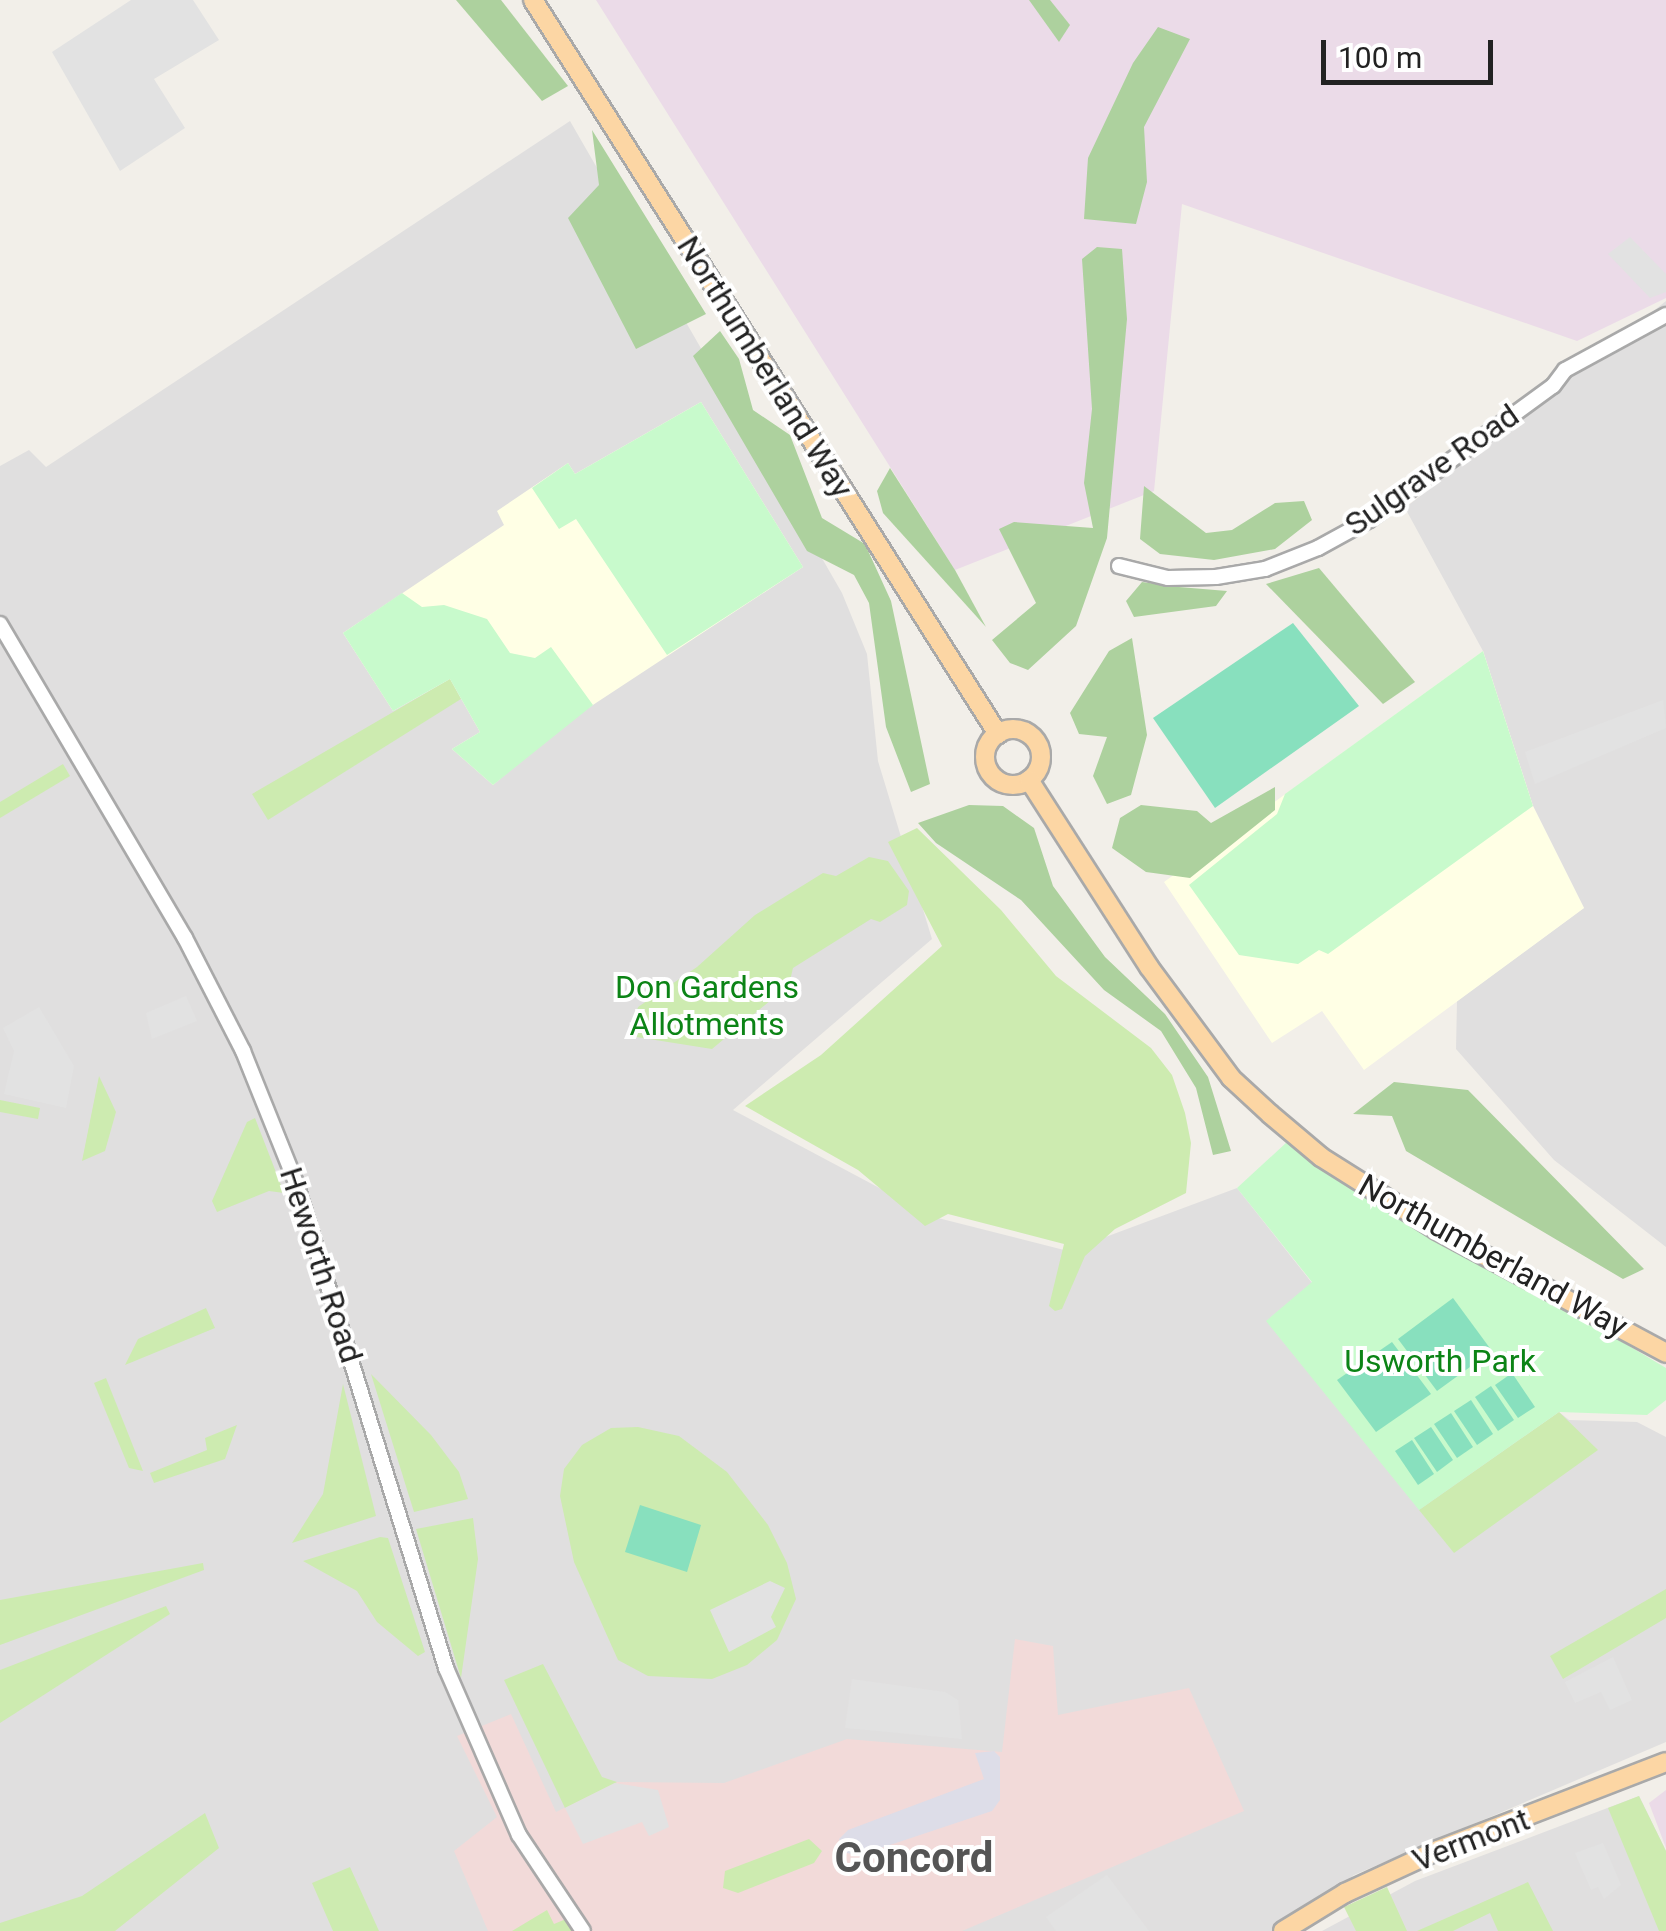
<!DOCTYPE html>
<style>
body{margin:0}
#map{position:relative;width:1666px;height:1931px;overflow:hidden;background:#f2efe9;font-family:Roboto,sans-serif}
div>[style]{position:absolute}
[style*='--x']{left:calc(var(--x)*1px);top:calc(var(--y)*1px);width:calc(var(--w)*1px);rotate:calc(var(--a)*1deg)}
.residential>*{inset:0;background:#e0dfdf}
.commercial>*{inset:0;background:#f2dad9}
.industrial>*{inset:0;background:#ebdbe8}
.education>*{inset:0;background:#ffffe5}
.grass>*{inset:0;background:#cdebb0}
.forest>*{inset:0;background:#add19e}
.park>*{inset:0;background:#c8facc}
.pitch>*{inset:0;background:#88e0be}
.parking>*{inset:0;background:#e2e2e2}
.plaza>*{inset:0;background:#dddde8}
.roads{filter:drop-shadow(2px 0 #a9a9a9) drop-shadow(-2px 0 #a9a9a9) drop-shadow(0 2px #a9a9a9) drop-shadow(0 -2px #a9a9a9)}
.minor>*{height:14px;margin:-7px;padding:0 7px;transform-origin:7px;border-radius:7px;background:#fff}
.major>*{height:18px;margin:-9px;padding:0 9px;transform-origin:9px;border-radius:9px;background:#fcd6a4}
.major>.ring{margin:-9px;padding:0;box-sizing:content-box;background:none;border:18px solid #fcd6a4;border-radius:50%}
span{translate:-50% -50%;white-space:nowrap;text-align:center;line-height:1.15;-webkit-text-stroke:8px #fff;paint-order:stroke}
.street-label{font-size:32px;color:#222}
.park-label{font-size:32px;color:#0c8416}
.district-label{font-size:42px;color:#555;font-weight:700}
.scale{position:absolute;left:1321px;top:40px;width:172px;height:45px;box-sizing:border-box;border:5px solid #222;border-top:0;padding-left:12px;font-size:30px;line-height:35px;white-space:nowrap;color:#222;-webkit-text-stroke:8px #fff;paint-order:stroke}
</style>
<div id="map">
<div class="residential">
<i style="clip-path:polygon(570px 121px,842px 593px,867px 654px,878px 761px,932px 939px,733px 1110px,934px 1217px,1068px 1251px,1237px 1188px,1312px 1283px,1267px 1321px,1419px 1509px,1559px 1412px,1569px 1420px,1637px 1422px,1666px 1437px,1666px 1742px,1354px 1875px,1278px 1931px,0 1931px,0 466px,29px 450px,46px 467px)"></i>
<i style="clip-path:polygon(1666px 301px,1666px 1247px,1554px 1160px,1456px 1049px,1457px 1001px,1584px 908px,1533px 806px,1483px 651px,1405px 508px)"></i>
<i style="clip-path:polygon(1639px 1796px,1666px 1851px,1666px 1931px,1322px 1931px,1415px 1881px)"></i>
</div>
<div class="commercial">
<i style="clip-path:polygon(1015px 1639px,1053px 1646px,1058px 1715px,1189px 1688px,1244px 1811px,962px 1931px,488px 1931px,454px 1851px,497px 1817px,457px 1736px,511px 1714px,556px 1812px,617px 1782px,724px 1783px,847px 1739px,1002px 1752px)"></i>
</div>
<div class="industrial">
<i style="clip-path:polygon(596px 0,1666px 0,1666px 298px,1577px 341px,1182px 204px,1154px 491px,955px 570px)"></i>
<i style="clip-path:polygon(1666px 1790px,1666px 1848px,1649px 1803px)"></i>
</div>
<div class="education">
<i style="clip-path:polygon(701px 402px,803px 567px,567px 722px,493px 785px,452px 749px,480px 732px,450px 679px,393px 711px,343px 633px,504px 525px,497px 511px,568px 463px,575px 474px)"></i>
<i style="clip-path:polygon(1483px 651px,1533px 806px,1584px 908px,1364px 1070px,1322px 1011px,1272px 1043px,1164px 882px)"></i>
</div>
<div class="grass">
<i style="clip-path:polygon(450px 679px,461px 699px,268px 820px,252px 794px)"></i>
<i style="clip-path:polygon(63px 764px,70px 776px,0 818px,0 802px)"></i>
<i style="clip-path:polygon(917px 828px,1001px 910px,1056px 976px,1151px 1048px,1172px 1075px,1185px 1113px,1191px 1143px,1186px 1193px,1115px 1229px,1085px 1256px,1062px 1309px,1055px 1311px,1049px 1306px,1064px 1244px,948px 1214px,925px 1226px,858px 1170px,745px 1106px,821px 1055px,942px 946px,888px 842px)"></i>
<i style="clip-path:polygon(869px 857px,888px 861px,909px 891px,907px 905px,880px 922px,871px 919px,793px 968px,789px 985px,712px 1049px,630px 1036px,638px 1007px,697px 967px,755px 915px,823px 873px,836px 876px)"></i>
<i style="clip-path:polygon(99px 1076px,116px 1112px,105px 1151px,82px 1161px)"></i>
<i style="clip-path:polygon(0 1100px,40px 1108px,38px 1119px,0 1112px)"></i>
<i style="clip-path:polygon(255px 1118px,284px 1193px,269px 1191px,217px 1212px,212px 1201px,247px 1122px)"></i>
<i style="clip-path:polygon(206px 1308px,215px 1328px,125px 1365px,138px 1339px)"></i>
<i style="clip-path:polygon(371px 1374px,431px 1435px,459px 1472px,468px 1499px,414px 1512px)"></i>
<i style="clip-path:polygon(106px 1378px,143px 1471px,129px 1468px,94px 1383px)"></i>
<i style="clip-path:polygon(343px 1384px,376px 1516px,292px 1543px,323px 1494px)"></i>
<i style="clip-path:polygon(1559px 1412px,1598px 1450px,1454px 1553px,1419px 1510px)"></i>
<i style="clip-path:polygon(237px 1425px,225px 1459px,154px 1483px,150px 1473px,207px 1450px,205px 1438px)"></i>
<i style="clip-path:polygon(638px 1427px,679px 1436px,727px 1472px,768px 1525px,787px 1563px,796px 1599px,777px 1640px,747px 1665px,712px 1679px,648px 1676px,618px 1660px,574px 1562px,560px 1496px,564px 1469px,582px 1445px,611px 1428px)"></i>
<i style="clip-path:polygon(473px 1518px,478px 1559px,461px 1678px,416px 1529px)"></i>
<i style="clip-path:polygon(380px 1537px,388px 1538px,425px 1652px,418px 1656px,377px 1622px,357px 1591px,303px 1561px)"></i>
<i style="clip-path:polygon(203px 1563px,204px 1570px,0 1645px,0 1600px)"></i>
<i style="clip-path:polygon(1666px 1589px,1666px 1618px,1563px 1679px,1550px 1656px)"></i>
<i style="clip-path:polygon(166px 1606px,170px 1614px,0 1723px,0 1670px)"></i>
<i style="clip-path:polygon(543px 1664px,602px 1777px,617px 1782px,565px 1808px,504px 1680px)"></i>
<i style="clip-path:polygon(1639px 1796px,1666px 1851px,1666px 1931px,1659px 1931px,1608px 1808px)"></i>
<i style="clip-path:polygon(205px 1813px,219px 1848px,115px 1931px,0 1931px,0 1923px,82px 1896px)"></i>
<i style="clip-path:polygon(809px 1839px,822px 1851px,814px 1863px,738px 1893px,723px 1888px,725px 1871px)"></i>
<i style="clip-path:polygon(350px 1867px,379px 1931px,333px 1931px,312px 1883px)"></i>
<i style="clip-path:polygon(1528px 1882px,1553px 1931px,1498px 1931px,1490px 1913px,1453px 1931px,1417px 1931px)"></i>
<i style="clip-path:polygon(1387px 1887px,1407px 1931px,1356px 1931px,1344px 1907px)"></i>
<i style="clip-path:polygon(547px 1910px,554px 1924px,566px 1919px,574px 1931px,512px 1931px)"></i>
</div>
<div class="forest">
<i style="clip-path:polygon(456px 0,501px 0,568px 86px,542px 101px)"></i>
<i style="clip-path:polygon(1029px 0,1050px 0,1070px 25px,1059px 42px)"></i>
<i style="clip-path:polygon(1158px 27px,1190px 39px,1144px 127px,1147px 182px,1136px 224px,1084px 219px,1088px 158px,1133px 63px)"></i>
<i style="clip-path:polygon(592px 130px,706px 314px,636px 349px,568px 218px,599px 185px)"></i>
<i style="clip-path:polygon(1097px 247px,1122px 249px,1127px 319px,1107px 538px,1076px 626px,1028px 670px,1010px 663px,992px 640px,1036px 603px,999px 529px,1014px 522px,1093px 528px,1084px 483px,1092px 409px,1082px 259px)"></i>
<i style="clip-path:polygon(720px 331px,739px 359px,753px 410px,790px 435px,822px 518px,865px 544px,891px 601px,930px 784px,911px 792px,886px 727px,869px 603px,854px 575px,807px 551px,693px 356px)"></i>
<i style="clip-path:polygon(890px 468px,955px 570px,986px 627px,883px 513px,877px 491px)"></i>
<i style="clip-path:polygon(1144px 486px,1206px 533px,1232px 530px,1275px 503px,1304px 501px,1312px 520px,1275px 549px,1214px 560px,1160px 554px,1140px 539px)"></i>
<i style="clip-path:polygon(1319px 568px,1415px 682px,1383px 704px,1266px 584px)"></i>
<i style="clip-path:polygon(1142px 582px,1179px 587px,1227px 591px,1216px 606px,1134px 617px,1126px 601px)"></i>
<i style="clip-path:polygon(1132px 638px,1147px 735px,1131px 795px,1107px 804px,1093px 776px,1107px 737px,1079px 734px,1070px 713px,1109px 651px)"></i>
<i style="clip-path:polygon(1275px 787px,1275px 810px,1190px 878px,1146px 872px,1112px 848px,1120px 818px,1141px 805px,1197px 811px,1211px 823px)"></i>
<i style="clip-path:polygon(969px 805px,1003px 806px,1034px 828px,1053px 886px,1105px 957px,1165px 1014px,1208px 1077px,1231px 1151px,1213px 1155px,1196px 1088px,1161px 1031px,1104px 990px,1021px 900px,936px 843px,918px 823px)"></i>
<i style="clip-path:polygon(1394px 1082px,1468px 1090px,1644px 1269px,1623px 1279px,1406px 1151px,1392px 1116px,1353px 1114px)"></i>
</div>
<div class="park">
<i style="clip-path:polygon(701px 402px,803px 567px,667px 655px,576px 519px,559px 529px,532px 488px,568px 463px,575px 474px)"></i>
<i style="clip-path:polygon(402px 593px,422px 607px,444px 605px,487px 619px,510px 653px,535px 658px,551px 647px,593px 705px,493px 785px,452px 749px,480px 732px,450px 679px,393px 711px,343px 633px)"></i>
<i style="clip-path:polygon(1483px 651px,1533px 806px,1328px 954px,1319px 950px,1298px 964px,1239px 955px,1189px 885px,1277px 814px,1285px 794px)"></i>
<i style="clip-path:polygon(1287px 1142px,1666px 1368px,1666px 1400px,1647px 1415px,1559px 1412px,1419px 1510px,1266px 1321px,1312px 1282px,1237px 1188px)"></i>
</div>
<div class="pitch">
<i style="clip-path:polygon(1293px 623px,1359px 706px,1215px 808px,1153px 718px)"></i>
<i style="clip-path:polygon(1453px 1298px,1492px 1351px,1437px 1391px,1398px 1339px)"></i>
<i style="clip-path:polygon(1392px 1342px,1431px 1394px,1376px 1432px,1337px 1380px)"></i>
<i style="clip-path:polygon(1512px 1373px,1535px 1407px,1518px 1418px,1495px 1385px)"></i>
<i style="clip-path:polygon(1491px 1386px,1514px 1420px,1498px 1431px,1475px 1397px)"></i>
<i style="clip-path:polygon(1471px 1400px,1493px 1434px,1477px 1445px,1454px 1411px)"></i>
<i style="clip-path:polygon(1451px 1413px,1473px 1447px,1457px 1458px,1434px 1424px)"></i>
<i style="clip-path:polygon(1431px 1427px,1453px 1460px,1437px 1472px,1414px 1438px)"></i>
<i style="clip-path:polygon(1412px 1440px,1434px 1474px,1418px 1485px,1395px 1451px)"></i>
<i style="clip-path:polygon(640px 1505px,701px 1525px,687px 1572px,625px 1552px)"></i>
</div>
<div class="parking">
<i style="clip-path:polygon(131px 0,193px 0,219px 40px,154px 79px,185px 128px,120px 171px,52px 52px)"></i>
<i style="clip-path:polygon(1630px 237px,1666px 274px,1666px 292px,1650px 298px,1608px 254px)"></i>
<i style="clip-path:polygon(1663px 700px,1666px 728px,1535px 784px,1525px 752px)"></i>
<i style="clip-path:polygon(186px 996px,197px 1021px,152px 1039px,146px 1013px)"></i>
<i style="clip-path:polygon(39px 1007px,74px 1066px,66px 1108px,4px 1094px,14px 1051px,3px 1028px)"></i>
<i style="clip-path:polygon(770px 1581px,785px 1588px,771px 1617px,776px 1627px,729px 1652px,710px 1610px)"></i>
<i style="clip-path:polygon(1613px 1657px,1632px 1700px,1610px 1710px,1601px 1692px,1575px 1703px,1565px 1682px)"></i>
<i style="clip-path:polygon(852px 1679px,945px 1692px,958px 1700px,962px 1739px,845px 1728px)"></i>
<i style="clip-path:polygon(615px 1783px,658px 1790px,669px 1827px,649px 1836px,642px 1822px,583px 1844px,565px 1808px)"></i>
<i style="clip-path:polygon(1603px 1843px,1621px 1885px,1604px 1899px,1598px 1887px,1591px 1890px,1575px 1853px)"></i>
<i style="clip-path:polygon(1107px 1875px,1149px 1931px,1056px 1931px,1046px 1917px)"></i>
</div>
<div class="plaza">
<i style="clip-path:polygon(994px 1751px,1000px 1757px,1000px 1800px,992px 1811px,857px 1856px,844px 1852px,839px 1839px,848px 1830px,984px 1779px,975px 1753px)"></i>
</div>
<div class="roads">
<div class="minor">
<i style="--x:1119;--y:566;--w:50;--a:13.8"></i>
<i style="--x:1168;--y:578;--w:48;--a:-1.2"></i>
<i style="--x:1216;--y:577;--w:50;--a:-9.3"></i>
<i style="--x:1265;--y:569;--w:57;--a:-21.6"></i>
<i style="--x:1318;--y:548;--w:58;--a:-28.8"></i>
<i style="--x:1369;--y:520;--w:228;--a:-36.1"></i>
<i style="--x:1553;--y:386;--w:20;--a:-53"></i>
<i style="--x:1565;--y:370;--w:115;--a:-28.6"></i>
<i style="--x:0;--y:624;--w:364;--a:59.5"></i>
<i style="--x:185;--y:938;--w:127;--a:62.8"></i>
<i style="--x:243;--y:1051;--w:142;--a:68.1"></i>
<i style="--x:296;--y:1183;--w:508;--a:72.81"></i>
<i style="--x:446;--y:1668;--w:182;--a:66.4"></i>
<i style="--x:519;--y:1835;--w:115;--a:56.3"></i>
</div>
<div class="major">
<i style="--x:533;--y:0;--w:869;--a:57.65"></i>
<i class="ring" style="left:985px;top:729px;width:38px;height:38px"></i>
<i style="--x:1029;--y:780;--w:222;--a:57.3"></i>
<i style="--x:1149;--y:967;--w:138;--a:53.5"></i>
<i style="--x:1231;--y:1078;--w:53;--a:42.7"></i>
<i style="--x:1270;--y:1114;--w:67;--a:40.1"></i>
<i style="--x:1321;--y:1157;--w:137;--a:32.2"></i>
<i style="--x:1437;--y:1230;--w:260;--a:28.2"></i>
<i style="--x:1283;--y:1931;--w:73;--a:-31.5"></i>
<i style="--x:1345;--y:1893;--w:102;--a:-24.8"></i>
<i style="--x:1438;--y:1850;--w:244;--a:-21.1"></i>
</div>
</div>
<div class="street-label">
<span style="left:765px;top:367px;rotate:58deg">Northumberland Way</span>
<span style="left:1432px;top:470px;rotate:-35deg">Sulgrave Road</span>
<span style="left:1493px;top:1256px;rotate:29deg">Northumberland Way</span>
<span style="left:321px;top:1265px;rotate:72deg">Heworth Road</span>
<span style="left:1471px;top:1840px;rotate:-21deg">Vermont</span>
</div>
<div class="park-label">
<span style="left:707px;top:1006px">Don Gardens<br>Allotments</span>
<span style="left:1440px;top:1361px">Usworth Park</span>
</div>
<div class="district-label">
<span style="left:914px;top:1858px">Concord</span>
</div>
<div class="scale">100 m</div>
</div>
